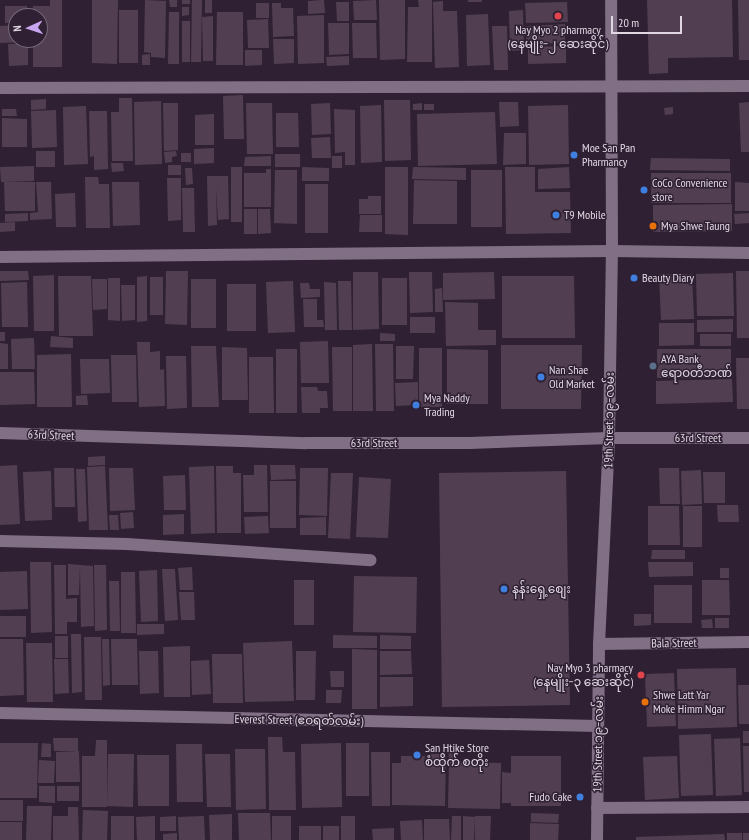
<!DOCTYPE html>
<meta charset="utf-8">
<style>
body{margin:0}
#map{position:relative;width:749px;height:840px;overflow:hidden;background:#2f2133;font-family:"PT Sans Narrow","Noto Sans Myanmar",sans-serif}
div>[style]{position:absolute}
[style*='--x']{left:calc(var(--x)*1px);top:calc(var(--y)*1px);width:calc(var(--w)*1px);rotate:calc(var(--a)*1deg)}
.building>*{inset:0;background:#513f51}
.minor>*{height:12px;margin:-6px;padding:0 6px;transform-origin:6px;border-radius:6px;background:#816f85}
.dots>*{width:11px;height:11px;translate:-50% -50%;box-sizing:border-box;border:2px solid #2f2133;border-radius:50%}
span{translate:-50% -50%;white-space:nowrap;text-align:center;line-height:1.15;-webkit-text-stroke:3px #2f2133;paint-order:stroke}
.poi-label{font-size:12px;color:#e1d7e3}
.left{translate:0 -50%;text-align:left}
.right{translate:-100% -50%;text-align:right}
.street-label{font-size:12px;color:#e1d7e3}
.north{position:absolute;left:8px;top:8px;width:40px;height:40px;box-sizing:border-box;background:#2f2133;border:1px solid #766a79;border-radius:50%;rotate:267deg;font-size:11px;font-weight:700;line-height:16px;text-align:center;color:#e1d7e3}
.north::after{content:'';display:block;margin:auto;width:14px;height:18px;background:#c8a6ef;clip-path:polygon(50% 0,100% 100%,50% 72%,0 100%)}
.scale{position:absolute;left:611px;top:16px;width:71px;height:18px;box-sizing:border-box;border:2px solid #e1d7e3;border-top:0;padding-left:5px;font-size:12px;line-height:14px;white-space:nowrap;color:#e1d7e3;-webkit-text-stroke:3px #2f2133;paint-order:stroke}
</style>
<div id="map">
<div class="building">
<i style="clip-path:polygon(50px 0,62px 0,62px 67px,33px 67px,33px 40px,40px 40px,40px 16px,33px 16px,33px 6px,50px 6px)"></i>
<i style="clip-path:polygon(92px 0,118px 0,117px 64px,92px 63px)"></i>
<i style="clip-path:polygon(145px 0,166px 1px,165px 58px,151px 57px,151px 53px,144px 52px)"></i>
<i style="clip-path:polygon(169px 0,177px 0,177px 7px,170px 7px)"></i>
<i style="clip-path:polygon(182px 0,190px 0,190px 4px,182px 4px)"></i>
<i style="clip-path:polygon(192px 0,202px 0,201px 62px,191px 62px)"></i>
<i style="clip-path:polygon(205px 0,212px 0,212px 13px,205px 13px)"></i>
<i style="clip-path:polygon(321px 0,324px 0,325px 13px,308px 14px,308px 1px)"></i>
<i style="clip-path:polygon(376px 0,377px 20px,354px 20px,353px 1px)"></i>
<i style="clip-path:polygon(379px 0,405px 0,405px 59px,380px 60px)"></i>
<i style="clip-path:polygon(418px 0,432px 0,432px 62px,407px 62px,408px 7px,419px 7px)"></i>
<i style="clip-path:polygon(468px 0,482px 0,482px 2px,468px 2px)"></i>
<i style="clip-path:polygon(647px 0,732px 0,733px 57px,668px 58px,668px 73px,649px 74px)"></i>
<i style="clip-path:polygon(738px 0,749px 0,749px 60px,739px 60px)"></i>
<i style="clip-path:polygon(443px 1px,443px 11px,457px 11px,459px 67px,435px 68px,433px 2px)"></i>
<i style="clip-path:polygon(336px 2px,349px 2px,349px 21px,337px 21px)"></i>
<i style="clip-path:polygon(567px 2px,568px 22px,526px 23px,525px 3px)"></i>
<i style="clip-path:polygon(256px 3px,269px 3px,269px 18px,256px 18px)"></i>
<i style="clip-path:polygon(272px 3px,281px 3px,281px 8px,293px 8px,294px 36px,273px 37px)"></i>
<i style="clip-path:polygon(5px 6px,27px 6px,27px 16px,16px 16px,16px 23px,5px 23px)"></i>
<i style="clip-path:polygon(182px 7px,189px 7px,189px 15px,182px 16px)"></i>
<i style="clip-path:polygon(119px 10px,138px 10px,138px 63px,119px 63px)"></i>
<i style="clip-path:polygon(523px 10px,524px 50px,510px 51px,509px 11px)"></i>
<i style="clip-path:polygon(169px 12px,179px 12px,179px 64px,168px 64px)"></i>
<i style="clip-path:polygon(217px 12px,243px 12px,243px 65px,216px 65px)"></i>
<i style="clip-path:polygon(488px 14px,490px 65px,467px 66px,466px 15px)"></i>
<i style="clip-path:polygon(324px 15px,324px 63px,298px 64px,297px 16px)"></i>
<i style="clip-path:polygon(213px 16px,213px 61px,203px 61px,202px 17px)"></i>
<i style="clip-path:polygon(268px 19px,269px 48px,248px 48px,247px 20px)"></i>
<i style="clip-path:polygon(182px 21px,190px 21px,190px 62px,182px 62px)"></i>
<i style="clip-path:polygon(328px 23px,349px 23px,349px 54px,329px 55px)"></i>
<i style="clip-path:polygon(352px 23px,376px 23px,377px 58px,353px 58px)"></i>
<i style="clip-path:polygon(565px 24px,565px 43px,526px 44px,526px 26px)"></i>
<i style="clip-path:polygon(16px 25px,16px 40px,27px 40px,27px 42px,0 43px,0 26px)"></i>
<i style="clip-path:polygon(492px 26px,507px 26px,508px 70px,494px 70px)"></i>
<i style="clip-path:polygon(273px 39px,294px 39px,294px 63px,274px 64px)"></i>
<i style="clip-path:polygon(8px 44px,28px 44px,28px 65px,9px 66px)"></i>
<i style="clip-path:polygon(566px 46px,566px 63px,528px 64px,528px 47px)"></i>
<i style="clip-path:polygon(245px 50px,262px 50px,262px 65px,245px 66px)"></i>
<i style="clip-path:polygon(150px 54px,150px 65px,142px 65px,142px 55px)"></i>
<i style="clip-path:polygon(349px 56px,349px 65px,327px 66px,326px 57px)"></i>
<i style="clip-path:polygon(243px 95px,244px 139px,224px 139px,223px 96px)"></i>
<i style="clip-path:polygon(119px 98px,132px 98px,133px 161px,112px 161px,111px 112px,119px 112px)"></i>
<i style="clip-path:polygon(46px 99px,46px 109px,31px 110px,31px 100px)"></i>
<i style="clip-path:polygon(384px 100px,410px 100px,411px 160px,385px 161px)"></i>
<i style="clip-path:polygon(161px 101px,162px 164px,135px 165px,134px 102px)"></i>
<i style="clip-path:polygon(499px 102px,518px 102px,519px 126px,500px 127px)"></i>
<i style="clip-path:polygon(749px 102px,749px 152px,741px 152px,739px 103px)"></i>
<i style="clip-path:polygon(163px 103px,178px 103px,178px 150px,164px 151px)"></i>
<i style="clip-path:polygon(246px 103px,272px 103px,273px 154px,247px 154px)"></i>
<i style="clip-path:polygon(330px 103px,331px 134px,312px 135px,311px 104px)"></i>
<i style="clip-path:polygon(422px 103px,422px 110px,413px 110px,413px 104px)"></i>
<i style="clip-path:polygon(424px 104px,434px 104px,434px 110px,424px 110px)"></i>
<i style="clip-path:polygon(381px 105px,382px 162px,361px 163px,360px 106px)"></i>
<i style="clip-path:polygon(568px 105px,569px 164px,529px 165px,528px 106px)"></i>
<i style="clip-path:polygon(86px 106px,88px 164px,64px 165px,63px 107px)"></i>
<i style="clip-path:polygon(673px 107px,673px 114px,665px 115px,664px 108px)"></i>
<i style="clip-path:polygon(2px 109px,16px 109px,17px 116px,2px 116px)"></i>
<i style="clip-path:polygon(334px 109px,355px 110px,355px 165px,345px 165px,345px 152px,335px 153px)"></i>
<i style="clip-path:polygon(56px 110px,57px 147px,32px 148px,31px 111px)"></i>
<i style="clip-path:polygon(89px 111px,107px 111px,108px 169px,94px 170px,94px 156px,90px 157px)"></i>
<i style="clip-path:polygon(495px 112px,497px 164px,418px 166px,417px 114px)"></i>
<i style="clip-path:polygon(276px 113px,298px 113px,299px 147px,276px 147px)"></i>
<i style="clip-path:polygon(214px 114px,214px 145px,195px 145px,195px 115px)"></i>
<i style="clip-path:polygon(2px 118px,27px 119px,27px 147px,2px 147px)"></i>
<i style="clip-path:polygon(504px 133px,526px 133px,526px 164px,503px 165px)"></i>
<i style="clip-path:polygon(330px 137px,331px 158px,312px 158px,311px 138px)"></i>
<i style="clip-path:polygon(214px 148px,214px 163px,194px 164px,194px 149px)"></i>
<i style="clip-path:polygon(36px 151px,55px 151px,55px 167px,36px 167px)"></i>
<i style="clip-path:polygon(176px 151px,177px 156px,172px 157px,172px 162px,165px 163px,164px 152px)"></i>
<i style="clip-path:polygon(181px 153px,191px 153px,191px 162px,181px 162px)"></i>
<i style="clip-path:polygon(275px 154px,300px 154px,300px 167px,275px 167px)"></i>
<i style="clip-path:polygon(271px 156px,271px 166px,244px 166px,245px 157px)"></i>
<i style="clip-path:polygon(332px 156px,342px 156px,342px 168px,332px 168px)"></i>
<i style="clip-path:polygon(651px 158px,730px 159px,730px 171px,650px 170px)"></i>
<i style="clip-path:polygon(111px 163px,123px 163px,124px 171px,112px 172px)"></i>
<i style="clip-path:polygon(168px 165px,181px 165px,181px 175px,168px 175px)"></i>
<i style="clip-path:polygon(34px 166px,34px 181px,1px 182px,0 167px)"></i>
<i style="clip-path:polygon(231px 167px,242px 167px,242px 222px,231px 222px)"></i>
<i style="clip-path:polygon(302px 167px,329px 168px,329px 181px,302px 181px)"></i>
<i style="clip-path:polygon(385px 167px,408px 167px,408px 235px,385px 234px)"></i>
<i style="clip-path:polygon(413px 167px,466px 168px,466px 180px,412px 179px)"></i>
<i style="clip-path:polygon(505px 167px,535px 167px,535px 192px,570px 192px,571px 233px,506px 234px)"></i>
<i style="clip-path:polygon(569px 167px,570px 188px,538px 189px,538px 169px)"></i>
<i style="clip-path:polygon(185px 168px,192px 168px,193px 184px,186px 185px)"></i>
<i style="clip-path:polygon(266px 169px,271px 169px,271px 207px,244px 207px,244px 173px,266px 173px)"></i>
<i style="clip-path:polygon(275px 170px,297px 170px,297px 224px,274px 223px)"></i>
<i style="clip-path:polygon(471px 170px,502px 170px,502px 227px,471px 227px)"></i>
<i style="clip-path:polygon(651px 173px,731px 173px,731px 203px,651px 203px)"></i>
<i style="clip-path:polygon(207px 176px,228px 176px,229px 219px,218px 220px,216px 187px,217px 225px,208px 226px)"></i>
<i style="clip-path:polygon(85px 177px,98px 177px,99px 184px,109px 184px,110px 228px,86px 228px)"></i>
<i style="clip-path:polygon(167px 178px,181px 178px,181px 220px,168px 221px)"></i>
<i style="clip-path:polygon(414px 180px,457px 181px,457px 224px,413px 224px)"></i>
<i style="clip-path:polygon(4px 182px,35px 182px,35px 211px,5px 211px)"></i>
<i style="clip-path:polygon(36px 182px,51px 182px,52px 219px,30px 220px,30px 213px,38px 212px)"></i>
<i style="clip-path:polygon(112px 182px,139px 182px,140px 225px,113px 226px)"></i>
<i style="clip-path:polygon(735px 182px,749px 183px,749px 211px,735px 211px)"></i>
<i style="clip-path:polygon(305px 184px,328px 184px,328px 233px,305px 233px)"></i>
<i style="clip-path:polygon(182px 188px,194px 188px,195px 232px,183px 232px)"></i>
<i style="clip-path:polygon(75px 193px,76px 227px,56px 227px,55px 194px)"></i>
<i style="clip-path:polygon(368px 196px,381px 196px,381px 214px,359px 214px,359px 199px,368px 199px)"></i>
<i style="clip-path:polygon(732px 204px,732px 231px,653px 232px,653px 205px)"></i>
<i style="clip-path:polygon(244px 209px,257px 209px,257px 234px,244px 234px)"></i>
<i style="clip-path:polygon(258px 209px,270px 209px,271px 233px,258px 234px)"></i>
<i style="clip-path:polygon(28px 213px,28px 221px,5px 222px,5px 214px)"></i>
<i style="clip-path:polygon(749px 213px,749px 223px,735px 224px,734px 214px)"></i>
<i style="clip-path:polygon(360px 215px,382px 215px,382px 232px,359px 232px)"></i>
<i style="clip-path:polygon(15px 222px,15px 231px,0 232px,0 223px)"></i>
<i style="clip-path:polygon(0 271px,28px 271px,29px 280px,0 281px)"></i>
<i style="clip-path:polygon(166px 271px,188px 271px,187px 325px,165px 324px)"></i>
<i style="clip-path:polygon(736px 271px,749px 271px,749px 338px,737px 338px)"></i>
<i style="clip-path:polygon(353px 272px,378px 272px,379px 329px,353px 330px)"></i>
<i style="clip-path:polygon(409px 272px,432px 272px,433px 312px,410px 313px)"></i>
<i style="clip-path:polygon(494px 272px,495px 299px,443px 300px,443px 273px)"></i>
<i style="clip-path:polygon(733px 273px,734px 316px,697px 316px,696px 274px)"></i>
<i style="clip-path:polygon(659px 274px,692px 274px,694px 319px,661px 320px)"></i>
<i style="clip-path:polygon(54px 275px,54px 331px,34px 331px,33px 276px)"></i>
<i style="clip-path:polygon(58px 276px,91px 276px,93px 336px,59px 336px)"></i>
<i style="clip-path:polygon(147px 276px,147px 321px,137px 322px,137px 277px)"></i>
<i style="clip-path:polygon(502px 276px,574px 276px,575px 338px,502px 338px)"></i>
<i style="clip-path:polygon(150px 277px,163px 277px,163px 315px,150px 315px)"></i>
<i style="clip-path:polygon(108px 278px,120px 278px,120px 321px,108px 320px)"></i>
<i style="clip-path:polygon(382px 278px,407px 278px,407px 325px,382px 325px)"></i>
<i style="clip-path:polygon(92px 279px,107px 279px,107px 309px,93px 310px)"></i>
<i style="clip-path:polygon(191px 279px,216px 279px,216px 328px,191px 328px)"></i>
<i style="clip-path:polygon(293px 281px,295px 332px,268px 333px,266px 282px)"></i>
<i style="clip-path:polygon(338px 281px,351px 281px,352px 330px,339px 330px)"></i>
<i style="clip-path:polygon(27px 282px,28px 327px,2px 327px,1px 283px)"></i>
<i style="clip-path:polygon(324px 282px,336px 283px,337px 330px,325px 330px)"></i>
<i style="clip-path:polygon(300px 283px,309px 283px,310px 289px,320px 289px,320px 297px,301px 298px)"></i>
<i style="clip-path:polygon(227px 284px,256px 284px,256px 331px,227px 331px)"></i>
<i style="clip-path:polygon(121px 285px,135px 285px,135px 320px,122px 321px)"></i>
<i style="clip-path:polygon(442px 288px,443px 312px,435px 312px,435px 289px)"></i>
<i style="clip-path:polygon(303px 299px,317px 299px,317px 320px,323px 320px,324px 327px,304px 327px)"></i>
<i style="clip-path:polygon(445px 302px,478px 303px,478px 330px,496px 330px,496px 345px,446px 346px)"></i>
<i style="clip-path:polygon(410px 317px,435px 317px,435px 333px,410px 333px)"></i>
<i style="clip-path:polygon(733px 319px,733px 332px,697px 332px,697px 320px)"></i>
<i style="clip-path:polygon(659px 323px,694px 323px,694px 345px,659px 346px)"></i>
<i style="clip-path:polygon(0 332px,5px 332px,5px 341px,0 341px)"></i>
<i style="clip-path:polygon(380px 333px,395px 334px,395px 341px,380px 341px)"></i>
<i style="clip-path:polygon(700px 334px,731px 334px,731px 346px,700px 346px)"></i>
<i style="clip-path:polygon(51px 336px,73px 338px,73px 348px,50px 347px)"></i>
<i style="clip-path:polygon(34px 338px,35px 369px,12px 369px,11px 339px)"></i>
<i style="clip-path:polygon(328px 341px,329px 383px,301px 383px,300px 342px)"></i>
<i style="clip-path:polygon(137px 342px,150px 342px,150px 352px,160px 351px,160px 370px,164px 369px,165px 406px,139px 407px)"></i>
<i style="clip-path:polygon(0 343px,8px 344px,8px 369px,0 369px)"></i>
<i style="clip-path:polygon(372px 344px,373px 411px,353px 411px,353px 345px)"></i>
<i style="clip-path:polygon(375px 344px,393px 344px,394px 411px,376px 411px)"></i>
<i style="clip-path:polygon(501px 345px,582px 345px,581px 409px,501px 409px)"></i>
<i style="clip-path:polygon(191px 346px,216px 346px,219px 407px,192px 407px)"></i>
<i style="clip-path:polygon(396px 346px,414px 346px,413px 379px,396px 379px)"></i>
<i style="clip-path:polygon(222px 347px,247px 348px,248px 400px,222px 400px)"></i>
<i style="clip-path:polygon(332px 347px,352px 347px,352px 411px,333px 411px)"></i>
<i style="clip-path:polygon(419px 348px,442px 348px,442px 407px,419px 407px)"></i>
<i style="clip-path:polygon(276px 349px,297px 349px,297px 413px,276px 413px)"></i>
<i style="clip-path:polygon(447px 349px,488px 350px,488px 404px,447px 404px)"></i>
<i style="clip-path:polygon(657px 349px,731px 349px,731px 377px,657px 378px)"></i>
<i style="clip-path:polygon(71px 354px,72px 407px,37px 407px,37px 355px)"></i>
<i style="clip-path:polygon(111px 355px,136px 355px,137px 402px,112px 402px)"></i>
<i style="clip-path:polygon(166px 356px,186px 356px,187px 408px,167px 409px)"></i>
<i style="clip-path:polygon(249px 357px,273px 357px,274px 413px,249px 413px)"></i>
<i style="clip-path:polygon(736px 358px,749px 358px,749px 409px,737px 409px)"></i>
<i style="clip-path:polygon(80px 359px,109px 359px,110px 393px,81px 394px)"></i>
<i style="clip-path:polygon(0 372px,34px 372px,35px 404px,0 405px)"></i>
<i style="clip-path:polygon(732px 379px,733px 402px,656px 404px,656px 381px)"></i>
<i style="clip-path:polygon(418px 382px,418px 405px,396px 406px,395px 383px)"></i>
<i style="clip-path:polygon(301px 387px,317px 387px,318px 391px,327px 391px,328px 408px,320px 408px,320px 413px,302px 413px)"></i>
<i style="clip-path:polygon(87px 395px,88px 405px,76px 405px,76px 396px)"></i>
<i style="clip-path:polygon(105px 456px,105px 465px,88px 466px,88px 457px)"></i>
<i style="clip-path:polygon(17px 465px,20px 524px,0 525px,0 466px)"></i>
<i style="clip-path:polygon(254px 465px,267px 465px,268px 512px,244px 512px,243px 475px,254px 475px)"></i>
<i style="clip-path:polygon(270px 465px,295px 465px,296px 479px,271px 480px)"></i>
<i style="clip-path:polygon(105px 466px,108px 530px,89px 530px,87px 467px)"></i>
<i style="clip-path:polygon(214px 466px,215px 533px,191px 534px,189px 467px)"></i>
<i style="clip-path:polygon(216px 466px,233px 466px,233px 473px,241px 473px,241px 533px,217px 533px)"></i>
<i style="clip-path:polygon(54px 468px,74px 468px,75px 507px,55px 507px)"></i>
<i style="clip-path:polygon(109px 468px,133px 468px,135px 510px,110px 511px)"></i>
<i style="clip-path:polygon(300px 468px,328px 468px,327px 516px,299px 515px)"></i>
<i style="clip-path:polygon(659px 468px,679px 468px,680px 504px,660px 504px)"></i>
<i style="clip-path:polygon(76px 469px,85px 469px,87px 521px,78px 522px)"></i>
<i style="clip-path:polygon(701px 470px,702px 504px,682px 505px,681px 471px)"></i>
<i style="clip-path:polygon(51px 471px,52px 520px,25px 521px,23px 472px)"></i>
<i style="clip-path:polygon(566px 471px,570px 705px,442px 707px,439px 473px)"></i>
<i style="clip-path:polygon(703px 472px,725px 472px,725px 503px,704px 503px)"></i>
<i style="clip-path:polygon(331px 473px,353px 473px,350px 539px,328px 538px)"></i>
<i style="clip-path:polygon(185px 475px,186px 510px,164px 510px,163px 476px)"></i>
<i style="clip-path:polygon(359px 477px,391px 479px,388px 538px,356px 537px)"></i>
<i style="clip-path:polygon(270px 481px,296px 481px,296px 528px,270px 528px)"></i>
<i style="clip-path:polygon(717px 505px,738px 505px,739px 522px,718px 522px)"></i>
<i style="clip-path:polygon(648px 506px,679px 506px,680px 545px,648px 545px)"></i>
<i style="clip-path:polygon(683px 506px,702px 506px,702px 547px,683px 547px)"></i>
<i style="clip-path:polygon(133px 512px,134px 528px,121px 529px,120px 513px)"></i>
<i style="clip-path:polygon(184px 514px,184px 534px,163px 535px,163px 515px)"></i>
<i style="clip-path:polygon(109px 515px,118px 515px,119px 530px,110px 530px)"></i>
<i style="clip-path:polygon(268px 516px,269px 533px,245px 534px,244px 517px)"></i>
<i style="clip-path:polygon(326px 517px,326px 535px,300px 535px,300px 518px)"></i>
<i style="clip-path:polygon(652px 550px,685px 550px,685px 559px,651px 559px)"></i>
<i style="clip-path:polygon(30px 562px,51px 562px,52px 632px,31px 633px)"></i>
<i style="clip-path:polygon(648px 562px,693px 562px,693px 576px,649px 577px)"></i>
<i style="clip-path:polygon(68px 564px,93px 566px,94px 626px,81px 627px,80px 567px,79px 595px,68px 595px)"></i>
<i style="clip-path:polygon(54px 565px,66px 565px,66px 599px,77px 598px,77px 622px,67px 622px,67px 634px,55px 634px)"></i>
<i style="clip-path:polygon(94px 565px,106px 565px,107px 630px,95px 631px)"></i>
<i style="clip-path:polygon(192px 567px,193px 590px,180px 590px,178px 568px)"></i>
<i style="clip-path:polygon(720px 568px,729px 568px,729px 578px,720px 578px)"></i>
<i style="clip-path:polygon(162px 569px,175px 569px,178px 620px,165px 621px)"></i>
<i style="clip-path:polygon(157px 570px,158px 621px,141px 622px,139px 571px)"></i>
<i style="clip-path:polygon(27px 571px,28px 609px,0 610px,0 572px)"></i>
<i style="clip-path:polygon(121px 572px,135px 572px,136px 633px,121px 633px)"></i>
<i style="clip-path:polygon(354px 576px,417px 577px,416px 633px,353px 632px)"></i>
<i style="clip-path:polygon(294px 580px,314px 580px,314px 625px,294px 625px)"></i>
<i style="clip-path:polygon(702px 580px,729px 580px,730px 615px,702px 615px)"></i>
<i style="clip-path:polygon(109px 581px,119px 581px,120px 631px,110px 631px)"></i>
<i style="clip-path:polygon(654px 585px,692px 585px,692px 623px,654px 623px)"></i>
<i style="clip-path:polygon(179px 592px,194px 592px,195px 620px,181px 620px)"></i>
<i style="clip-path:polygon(634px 614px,651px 614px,651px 625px,634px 626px)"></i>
<i style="clip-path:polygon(0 616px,26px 616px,26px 637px,0 637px)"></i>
<i style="clip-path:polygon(715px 618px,729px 618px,729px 628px,715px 628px)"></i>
<i style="clip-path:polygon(712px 619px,713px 628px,702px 628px,701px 620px)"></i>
<i style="clip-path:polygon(137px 624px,164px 624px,164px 634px,137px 635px)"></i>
<i style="clip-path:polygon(71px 634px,81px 634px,82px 692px,72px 693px)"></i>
<i style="clip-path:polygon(333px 635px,377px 636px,377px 648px,333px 648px)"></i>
<i style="clip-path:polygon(380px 635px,411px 636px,411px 649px,380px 649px)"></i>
<i style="clip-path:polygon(55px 636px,68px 636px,68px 658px,55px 658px)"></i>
<i style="clip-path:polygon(84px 637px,101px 637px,102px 700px,85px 700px)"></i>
<i style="clip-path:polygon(0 639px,23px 639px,24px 695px,0 696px)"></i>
<i style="clip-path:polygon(102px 639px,109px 639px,110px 685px,103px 686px)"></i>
<i style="clip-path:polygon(111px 639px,137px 639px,138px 685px,112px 685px)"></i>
<i style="clip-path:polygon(292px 641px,294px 701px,245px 702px,243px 643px)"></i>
<i style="clip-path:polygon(26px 643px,52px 643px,53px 702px,27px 702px)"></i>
<i style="clip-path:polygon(190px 646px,190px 697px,164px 697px,163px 647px)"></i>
<i style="clip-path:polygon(352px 649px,377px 650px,377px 709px,352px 709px)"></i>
<i style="clip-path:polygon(139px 651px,158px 651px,159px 693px,140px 694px)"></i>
<i style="clip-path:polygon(296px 651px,316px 651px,315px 700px,296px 700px)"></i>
<i style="clip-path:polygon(380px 651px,411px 651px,412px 674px,380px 675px)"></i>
<i style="clip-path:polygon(212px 654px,242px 654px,243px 703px,213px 703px)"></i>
<i style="clip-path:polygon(54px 659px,68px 659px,69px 693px,55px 694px)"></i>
<i style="clip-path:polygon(209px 660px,211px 694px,192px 695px,191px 661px)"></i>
<i style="clip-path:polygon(736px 668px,737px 727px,678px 729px,677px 669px)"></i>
<i style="clip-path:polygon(330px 671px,344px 671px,344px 687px,331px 687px)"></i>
<i style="clip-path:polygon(674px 673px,676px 726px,647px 727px,645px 674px)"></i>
<i style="clip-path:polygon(380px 677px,413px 677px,413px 706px,380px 707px)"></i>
<i style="clip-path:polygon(738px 685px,749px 685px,749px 724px,739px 724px)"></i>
<i style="clip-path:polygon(326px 690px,342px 690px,341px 703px,326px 703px)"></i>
<i style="clip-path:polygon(743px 731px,749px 731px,749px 743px,743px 743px)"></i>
<i style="clip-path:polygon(711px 734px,713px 795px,681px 796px,679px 735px)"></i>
<i style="clip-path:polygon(268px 737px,282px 737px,283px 752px,295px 752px,296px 810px,269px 810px)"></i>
<i style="clip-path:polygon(53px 738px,78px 738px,78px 751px,54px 751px)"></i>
<i style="clip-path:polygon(740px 738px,742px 795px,716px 796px,714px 739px)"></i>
<i style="clip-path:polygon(96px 740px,107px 740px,107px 807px,82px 807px,82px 756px,95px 756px)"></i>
<i style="clip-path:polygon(0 743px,38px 743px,37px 798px,0 798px)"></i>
<i style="clip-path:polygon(42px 743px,51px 744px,51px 757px,41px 757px)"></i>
<i style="clip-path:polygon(341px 743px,342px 807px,302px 808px,301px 744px)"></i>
<i style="clip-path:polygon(346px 743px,369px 743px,369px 796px,346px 796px)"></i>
<i style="clip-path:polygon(176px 744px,202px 744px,203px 802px,177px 802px)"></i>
<i style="clip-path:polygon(743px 746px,749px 746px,749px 792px,744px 792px)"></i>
<i style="clip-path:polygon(448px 747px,457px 747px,457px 759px,449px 759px)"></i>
<i style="clip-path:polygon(235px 749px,265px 749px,266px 809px,236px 810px)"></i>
<i style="clip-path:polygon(79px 751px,80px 782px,56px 782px,56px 752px)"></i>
<i style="clip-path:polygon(371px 752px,390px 752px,390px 806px,372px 806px)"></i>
<i style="clip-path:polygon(108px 754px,134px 754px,133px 807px,107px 806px)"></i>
<i style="clip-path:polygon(205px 754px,230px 754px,231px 807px,207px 807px)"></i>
<i style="clip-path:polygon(429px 754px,446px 754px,445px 806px,392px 805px,392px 763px,401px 763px,401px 756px,425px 756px,424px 763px,428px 763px)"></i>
<i style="clip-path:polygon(137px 755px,169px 755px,169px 806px,138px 806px)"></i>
<i style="clip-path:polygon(511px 756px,561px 756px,561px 806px,511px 806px,511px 803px,502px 803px,502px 772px,511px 773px)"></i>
<i style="clip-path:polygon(677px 756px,679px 798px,645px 800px,643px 757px)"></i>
<i style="clip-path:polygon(39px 760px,55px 761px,54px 783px,38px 783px)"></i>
<i style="clip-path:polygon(449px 762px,501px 763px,500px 809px,448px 808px)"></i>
<i style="clip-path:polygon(39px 786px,55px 786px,55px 803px,39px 802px)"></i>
<i style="clip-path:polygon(57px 786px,79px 786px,79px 801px,57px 801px)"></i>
<i style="clip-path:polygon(0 800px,23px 800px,23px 821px,0 821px)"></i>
<i style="clip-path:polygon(27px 806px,52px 806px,51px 840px,26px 840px)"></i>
<i style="clip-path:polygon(68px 807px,78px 807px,79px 840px,53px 840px,53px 816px,68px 816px)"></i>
<i style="clip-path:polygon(83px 810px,108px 811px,107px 840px,82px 840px)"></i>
<i style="clip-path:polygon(238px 813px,270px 813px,271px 840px,239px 840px)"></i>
<i style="clip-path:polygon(531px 813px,559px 814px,558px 823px,531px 822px)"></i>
<i style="clip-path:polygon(232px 814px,232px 840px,210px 840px,209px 815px)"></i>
<i style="clip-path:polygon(111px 816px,134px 816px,134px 840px,111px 840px)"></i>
<i style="clip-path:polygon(155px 816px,155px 840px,137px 840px,136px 817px)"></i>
<i style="clip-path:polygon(176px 816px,176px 831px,160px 831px,160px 817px)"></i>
<i style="clip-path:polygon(204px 816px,205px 840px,179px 840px,178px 817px)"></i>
<i style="clip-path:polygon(272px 816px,291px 816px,291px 840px,272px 840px)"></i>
<i style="clip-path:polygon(341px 816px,355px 816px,355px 840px,341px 840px)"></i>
<i style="clip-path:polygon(452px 816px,461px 816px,461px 840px,451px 840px)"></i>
<i style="clip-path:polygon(463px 816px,475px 817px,474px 840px,463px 840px)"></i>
<i style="clip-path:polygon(475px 816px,491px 816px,490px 840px,475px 840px)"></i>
<i style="clip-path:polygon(424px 819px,449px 819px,450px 840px,424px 840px)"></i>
<i style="clip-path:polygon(422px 820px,423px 840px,401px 840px,400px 821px)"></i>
<i style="clip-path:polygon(0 822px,22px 822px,22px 840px,0 840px)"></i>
<i style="clip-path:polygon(530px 823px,559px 824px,558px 840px,530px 840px)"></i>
<i style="clip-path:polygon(299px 826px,321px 826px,321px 840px,299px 840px)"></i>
<i style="clip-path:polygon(323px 826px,339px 826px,339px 840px,323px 840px)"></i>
<i style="clip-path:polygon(394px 828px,394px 840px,373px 840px,372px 829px)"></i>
<i style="clip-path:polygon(177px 833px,177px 840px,163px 840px,163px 834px)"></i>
<i style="clip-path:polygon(727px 833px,742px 833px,742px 840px,727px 840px)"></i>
<i style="clip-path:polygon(743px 833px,749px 833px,749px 840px,743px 840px)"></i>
<i style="clip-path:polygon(724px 834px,725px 840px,636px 840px,636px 837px)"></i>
</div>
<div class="minor">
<i style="--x:0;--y:88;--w:749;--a:-0.15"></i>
<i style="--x:0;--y:257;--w:612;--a:-0.56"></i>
<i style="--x:612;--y:251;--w:137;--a:0.8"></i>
<i style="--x:0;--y:433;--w:306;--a:1.9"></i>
<i style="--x:306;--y:443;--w:164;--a:0"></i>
<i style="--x:470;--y:443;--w:139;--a:-2.1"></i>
<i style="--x:609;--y:438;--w:140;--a:0"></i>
<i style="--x:0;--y:541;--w:127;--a:1.4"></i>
<i style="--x:127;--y:544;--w:244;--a:3.8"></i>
<i style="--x:599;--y:644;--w:150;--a:-0.8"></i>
<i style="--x:0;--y:713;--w:598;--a:1.25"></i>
<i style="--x:597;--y:808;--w:152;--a:-0.4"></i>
<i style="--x:597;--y:840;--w:196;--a:-89.4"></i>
<i style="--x:599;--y:644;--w:206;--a:-87.2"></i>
<i style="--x:609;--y:438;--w:187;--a:-89.1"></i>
<i style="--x:612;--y:251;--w:251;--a:-90.2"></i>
</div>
<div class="dots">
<i style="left:558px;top:16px;background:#e0444e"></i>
<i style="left:574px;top:155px;background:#3f7fe0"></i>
<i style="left:644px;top:190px;background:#3f7fe0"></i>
<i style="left:556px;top:215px;background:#3f7fe0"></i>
<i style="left:653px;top:226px;background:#e8710a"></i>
<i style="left:634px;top:278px;background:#3f7fe0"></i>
<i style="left:653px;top:366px;background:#5c6f8a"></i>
<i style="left:541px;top:377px;background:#3f7fe0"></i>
<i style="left:416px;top:405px;background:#3f7fe0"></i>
<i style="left:504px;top:589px;background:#3f7fe0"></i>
<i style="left:641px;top:675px;background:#e0444e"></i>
<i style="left:645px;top:702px;background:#e8710a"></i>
<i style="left:417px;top:755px;background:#3f7fe0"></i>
<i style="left:580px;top:797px;background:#3f7fe0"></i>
</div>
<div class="poi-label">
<span style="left:558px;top:37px">Nay Myo 2 pharmacy<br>(နေမျိုး−၂ ဆေးဆိုင်)</span>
<span class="left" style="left:582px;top:155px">Moe San Pan<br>Pharmancy</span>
<span class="left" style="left:652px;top:190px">CoCo Convenience<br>store</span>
<span class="left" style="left:564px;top:215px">T9 Mobile</span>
<span class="left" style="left:661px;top:226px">Mya Shwe Taung</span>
<span class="left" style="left:642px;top:278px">Beauty Diary</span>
<span class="left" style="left:661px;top:366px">AYA Bank<br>ဧရာ၀တီဘဏ်</span>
<span class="left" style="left:549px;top:377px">Nan Shae<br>Old Market</span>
<span class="left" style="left:424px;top:405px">Mya Naddy<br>Trading</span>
<span class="left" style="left:512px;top:589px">နန်းရှေ့စျေး</span>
<span class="right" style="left:633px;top:675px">Nay Myo 3 pharmacy<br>(နေမျိုး−၃ ဆေးဆိုင်)</span>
<span class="left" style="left:653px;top:702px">Shwe Latt Yar<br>Moke Himm Ngar</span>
<span class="left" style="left:425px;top:755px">San Htike Store<br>စံထိုက် စတိုး</span>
<span class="right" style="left:572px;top:797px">Fudo Cake</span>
</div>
<div class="street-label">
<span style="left:609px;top:420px;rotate:-89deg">19th Street ၁၉−လမ်း</span>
<span style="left:51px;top:435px;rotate:2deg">63rd Street</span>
<span style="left:698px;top:438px">63rd Street</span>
<span style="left:374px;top:443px">63rd Street</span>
<span style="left:674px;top:643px;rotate:-1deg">Bala Street</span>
<span style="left:299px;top:720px;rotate:1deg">Everest Street (ဧ၀ရတ်လမ်း)</span>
<span style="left:598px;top:744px;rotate:-89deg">19th Street ၁၉−လမ်း</span>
</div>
<div class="north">N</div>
<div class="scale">20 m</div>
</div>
